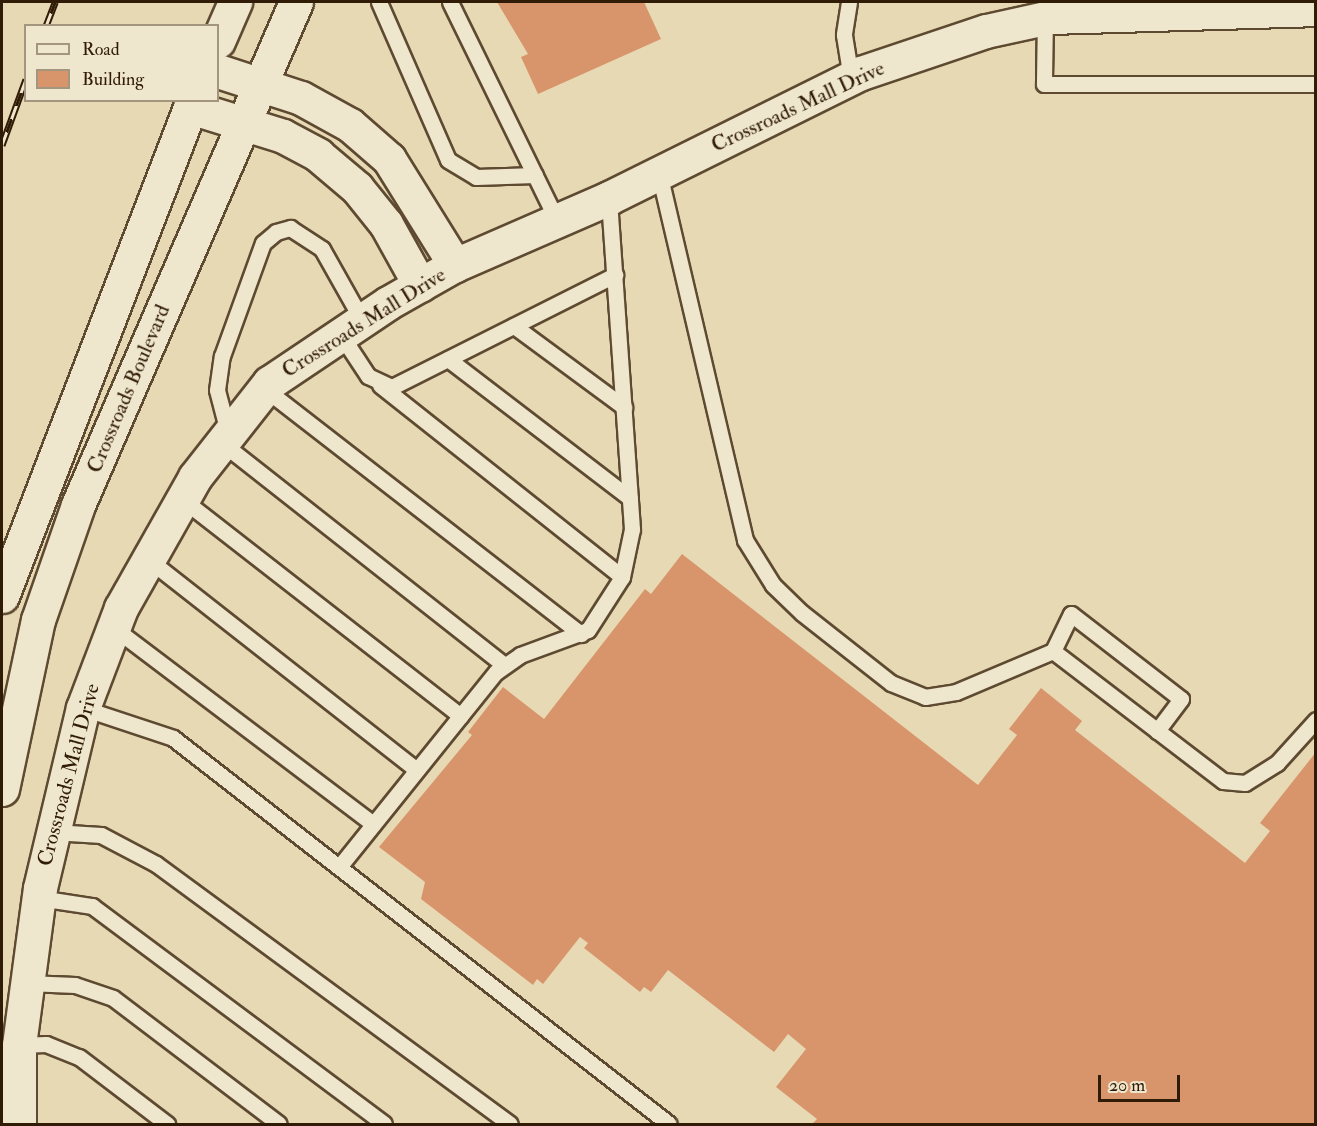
<!DOCTYPE html>
<style>
body{margin:0}
#map{position:relative;width:1317px;height:1126px;overflow:hidden;background:#e7d9b3;font-family:"IM FELL Double Pica",serif}
div>[style]{position:absolute}
[style*='--x']{left:calc(var(--x)*1px);top:calc(var(--y)*1px);width:calc(var(--w)*1px);rotate:calc(var(--a)*1deg)}
.building>*{inset:0;background:#d8956c}
.roads{filter:drop-shadow(2px 0 #5e4a31) drop-shadow(-2px 0 #5e4a31) drop-shadow(0 2px #5e4a31) drop-shadow(0 -2px #5e4a31)}
.service>*{height:15px;margin:-7.5px;padding:0 7.5px;transform-origin:7.5px;border-radius:7.5px;background:#efe6ce}
.tertiary>*{height:33px;margin:-16.5px;padding:0 16.5px;transform-origin:16.5px;border-radius:16.5px;background:#efe6ce}
.secondary>*{height:33px;margin:-16.5px;padding:0 16.5px;transform-origin:16.5px;border-radius:16.5px;background:#efe6ce}
.rail>*{height:7px;margin-top:-3.5px;transform-origin:0;background:repeating-linear-gradient(90deg,#efe6ce 0 14px,#301b06 0 28px);box-sizing:border-box;border-block:2px solid #301b06}
span{translate:-50% -50%;white-space:nowrap;text-align:center;line-height:1.15;-webkit-text-stroke:6px #efe6ce;paint-order:stroke}
.street-label{font-size:21px;color:#301b06}
.frame{position:absolute;inset:0;border:3px solid #301b06;pointer-events:none}
.legend{position:absolute;left:24px;top:24px;width:195px;height:78px;box-sizing:border-box;background:#efe6ce;border:2px solid #a3957e;margin:0;padding:8px 10px;list-style:none;font-size:18px;color:#301b06}
.legend li{display:flex;align-items:center;gap:12px;height:30px}
.legend b{width:30px;border:2px solid #a3957e}
.scale{position:absolute;left:1098px;top:1075px;width:82px;height:27px;box-sizing:border-box;border:3px solid #301b06;border-top:0;padding-left:8px;font-size:18px;line-height:21px;white-space:nowrap;color:#301b06;-webkit-text-stroke:4px #efe6ce;paint-order:stroke}
</style>
<div id="map">
<div class="building">
<i style="clip-path:polygon(497px 2px,644px 2px,661px 39px,538px 94px,521px 57px,528px 54px)"></i>
<i style="clip-path:polygon(682px 554px,978px 785px,1017px 735px,1009px 729px,1041px 688px,1082px 721px,1075px 730px,1245px 863px,1270px 831px,1260px 823px,1316px 752px,1316px 1124px,812px 1124px,817px 1119px,776px 1087px,806px 1049px,788px 1034px,774px 1052px,668px 970px,651px 992px,644px 987px,640px 992px,584px 948px,588px 943px,580px 937px,543px 984px,537px 979px,533px 985px,421px 899px,425px 882px,379px 847px,472px 735px,468px 732px,503px 687px,544px 719px,645px 589px,651px 594px)"></i>
</div>
<div class="roads">
<div class="service">
<i style="--x:379;--y:2;--w:172;--a:66.4"></i>
<i style="--x:448;--y:160;--w:33;--a:31"></i>
<i style="--x:476;--y:177;--w:59;--a:-1.9"></i>
<i style="--x:450;--y:2;--w:243;--a:63.9"></i>
<i style="--x:849;--y:2;--w:33;--a:99"></i>
<i style="--x:844;--y:35;--w:44;--a:80.8"></i>
<i style="--x:1045;--y:17;--w:67;--a:90.9"></i>
<i style="--x:1044;--y:84;--w:272;--a:0"></i>
<i style="--x:659;--y:173;--w:377;--a:76.8"></i>
<i style="--x:745;--y:540;--w:53;--a:58.1"></i>
<i style="--x:773;--y:585;--w:40;--a:44"></i>
<i style="--x:802;--y:613;--w:113;--a:38.2"></i>
<i style="--x:891;--y:683;--w:37;--a:22"></i>
<i style="--x:925;--y:697;--w:31;--a:-9"></i>
<i style="--x:956;--y:692;--w:105;--a:-22.9"></i>
<i style="--x:1053;--y:651;--w:214;--a:37.4"></i>
<i style="--x:1223;--y:781;--w:22;--a:5"></i>
<i style="--x:1245;--y:783;--w:38;--a:-32"></i>
<i style="--x:1277;--y:763;--w:58;--a:-47.8"></i>
<i style="--x:514;--y:326;--w:137;--a:36.4"></i>
<i style="--x:341;--y:335;--w:49;--a:56.6"></i>
<i style="--x:368;--y:376;--w:26;--a:25"></i>
<i style="--x:392;--y:387;--w:250;--a:-26.7"></i>
<i style="--x:448;--y:359;--w:229;--a:37.4"></i>
<i style="--x:380;--y:385;--w:309;--a:38.4"></i>
<i style="--x:265;--y:389;--w:400;--a:37.8"></i>
<i style="--x:228;--y:432;--w:43;--a:-104.7"></i>
<i style="--x:217;--y:390;--w:34;--a:-82"></i>
<i style="--x:222;--y:356;--w:120;--a:-70.1"></i>
<i style="--x:263;--y:243;--w:17;--a:-40"></i>
<i style="--x:276;--y:232;--w:15;--a:-16"></i>
<i style="--x:290;--y:228;--w:38;--a:33"></i>
<i style="--x:322;--y:249;--w:81;--a:60.6"></i>
<i style="--x:222;--y:443;--w:359;--a:38.2"></i>
<i style="--x:182;--y:499;--w:353;--a:37.9"></i>
<i style="--x:149;--y:560;--w:340;--a:38.1"></i>
<i style="--x:114;--y:628;--w:325;--a:37.1"></i>
<i style="--x:1053;--y:651;--w:41;--a:-64.1"></i>
<i style="--x:1071;--y:614;--w:139;--a:37.7"></i>
<i style="--x:1181;--y:699;--w:40;--a:127"></i>
<i style="--x:83;--y:708;--w:95;--a:18.4"></i>
<i style="--x:173;--y:738;--w:628;--a:37.89"></i>
<i style="--x:53;--y:832;--w:48;--a:3.6"></i>
<i style="--x:101;--y:835;--w:62;--a:27.8"></i>
<i style="--x:156;--y:864;--w:439;--a:36.3"></i>
<i style="--x:339;--y:867;--w:250;--a:-51.2"></i>
<i style="--x:496;--y:672;--w:29;--a:-35"></i>
<i style="--x:520;--y:655;--w:72;--a:-20.2"></i>
<i style="--x:588;--y:630;--w:63;--a:-57.3"></i>
<i style="--x:622;--y:577;--w:49;--a:-78.2"></i>
<i style="--x:632;--y:529;--w:332;--a:-94"></i>
<i style="--x:39;--y:898;--w:54;--a:8.6"></i>
<i style="--x:92;--y:906;--w:364;--a:36.7"></i>
<i style="--x:27;--y:983;--w:48;--a:2.4"></i>
<i style="--x:75;--y:985;--w:40;--a:18.9"></i>
<i style="--x:113;--y:998;--w:208;--a:37.2"></i>
<i style="--x:19;--y:1045;--w:27;--a:-2"></i>
<i style="--x:46;--y:1044;--w:35;--a:22"></i>
<i style="--x:79;--y:1057;--w:111;--a:37.3"></i>
</div>
<div class="tertiary">
<i style="--x:218;--y:71;--w:87;--a:18"></i>
<i style="--x:301;--y:98;--w:56;--a:28.9"></i>
<i style="--x:350;--y:125;--w:52;--a:41.1"></i>
<i style="--x:389;--y:159;--w:125;--a:58.1"></i>
<i style="--x:190;--y:107;--w:97;--a:17.3"></i>
<i style="--x:283;--y:136;--w:40;--a:28"></i>
<i style="--x:318;--y:155;--w:51;--a:40.2"></i>
<i style="--x:357;--y:188;--w:46;--a:51.1"></i>
<i style="--x:386;--y:224;--w:70;--a:60.9"></i>
<i style="--x:19;--y:1124;--w:79;--a:-90"></i>
<i style="--x:19;--y:1045;--w:158;--a:-82.4"></i>
<i style="--x:40;--y:888;--w:185;--a:-76.6"></i>
<i style="--x:83;--y:708;--w:107;--a:-69.2"></i>
<i style="--x:121;--y:608;--w:150;--a:-60.5"></i>
<i style="--x:195;--y:477;--w:120;--a:-51.8"></i>
<i style="--x:269;--y:383;--w:143;--a:-33.9"></i>
<i style="--x:388;--y:303;--w:77;--a:-29.6"></i>
<i style="--x:455;--y:265;--w:168;--a:-23.5"></i>
<i style="--x:609;--y:198;--w:281;--a:-26.4"></i>
<i style="--x:861;--y:73;--w:132;--a:-18.6"></i>
<i style="--x:986;--y:31;--w:66;--a:-12.3"></i>
<i style="--x:1050;--y:17;--w:266;--a:-1.7"></i>
</div>
<div class="secondary">
<i style="--x:218;--y:41;--w:43;--a:-66.4"></i>
<i style="--x:2;--y:596;--w:532;--a:-68.94"></i>
<i style="--x:2;--y:789;--w:173;--a:-78"></i>
<i style="--x:38;--y:620;--w:122;--a:-70.8"></i>
<i style="--x:78;--y:505;--w:548;--a:-66.57"></i>
</div>
</div>
<div class="rail">
<i style="--x:46;--y:26;--w:26;--a:-69"></i>
<i style="--x:2;--y:145;--w:70;--a:-70"></i>
</div>
<div class="street-label">
<span style="left:798px;top:107px;rotate:-25deg">Crossroads Mall Drive</span>
<span style="left:364px;top:323px;rotate:-32deg">Crossroads Mall Drive</span>
<span style="left:129px;top:389px;rotate:-67deg">Crossroads Boulevard</span>
<span style="left:69px;top:775px;rotate:-75deg">Crossroads Mall Drive</span>
</div>
<div class="frame"></div>
<ul class="legend">
<li><b style="height:8px;background:#efe6ce"></b>Road</li>
<li><b style="height:16px;background:#d8956c"></b>Building</li>
</ul>
<div class="scale">20 m</div>
</div>
